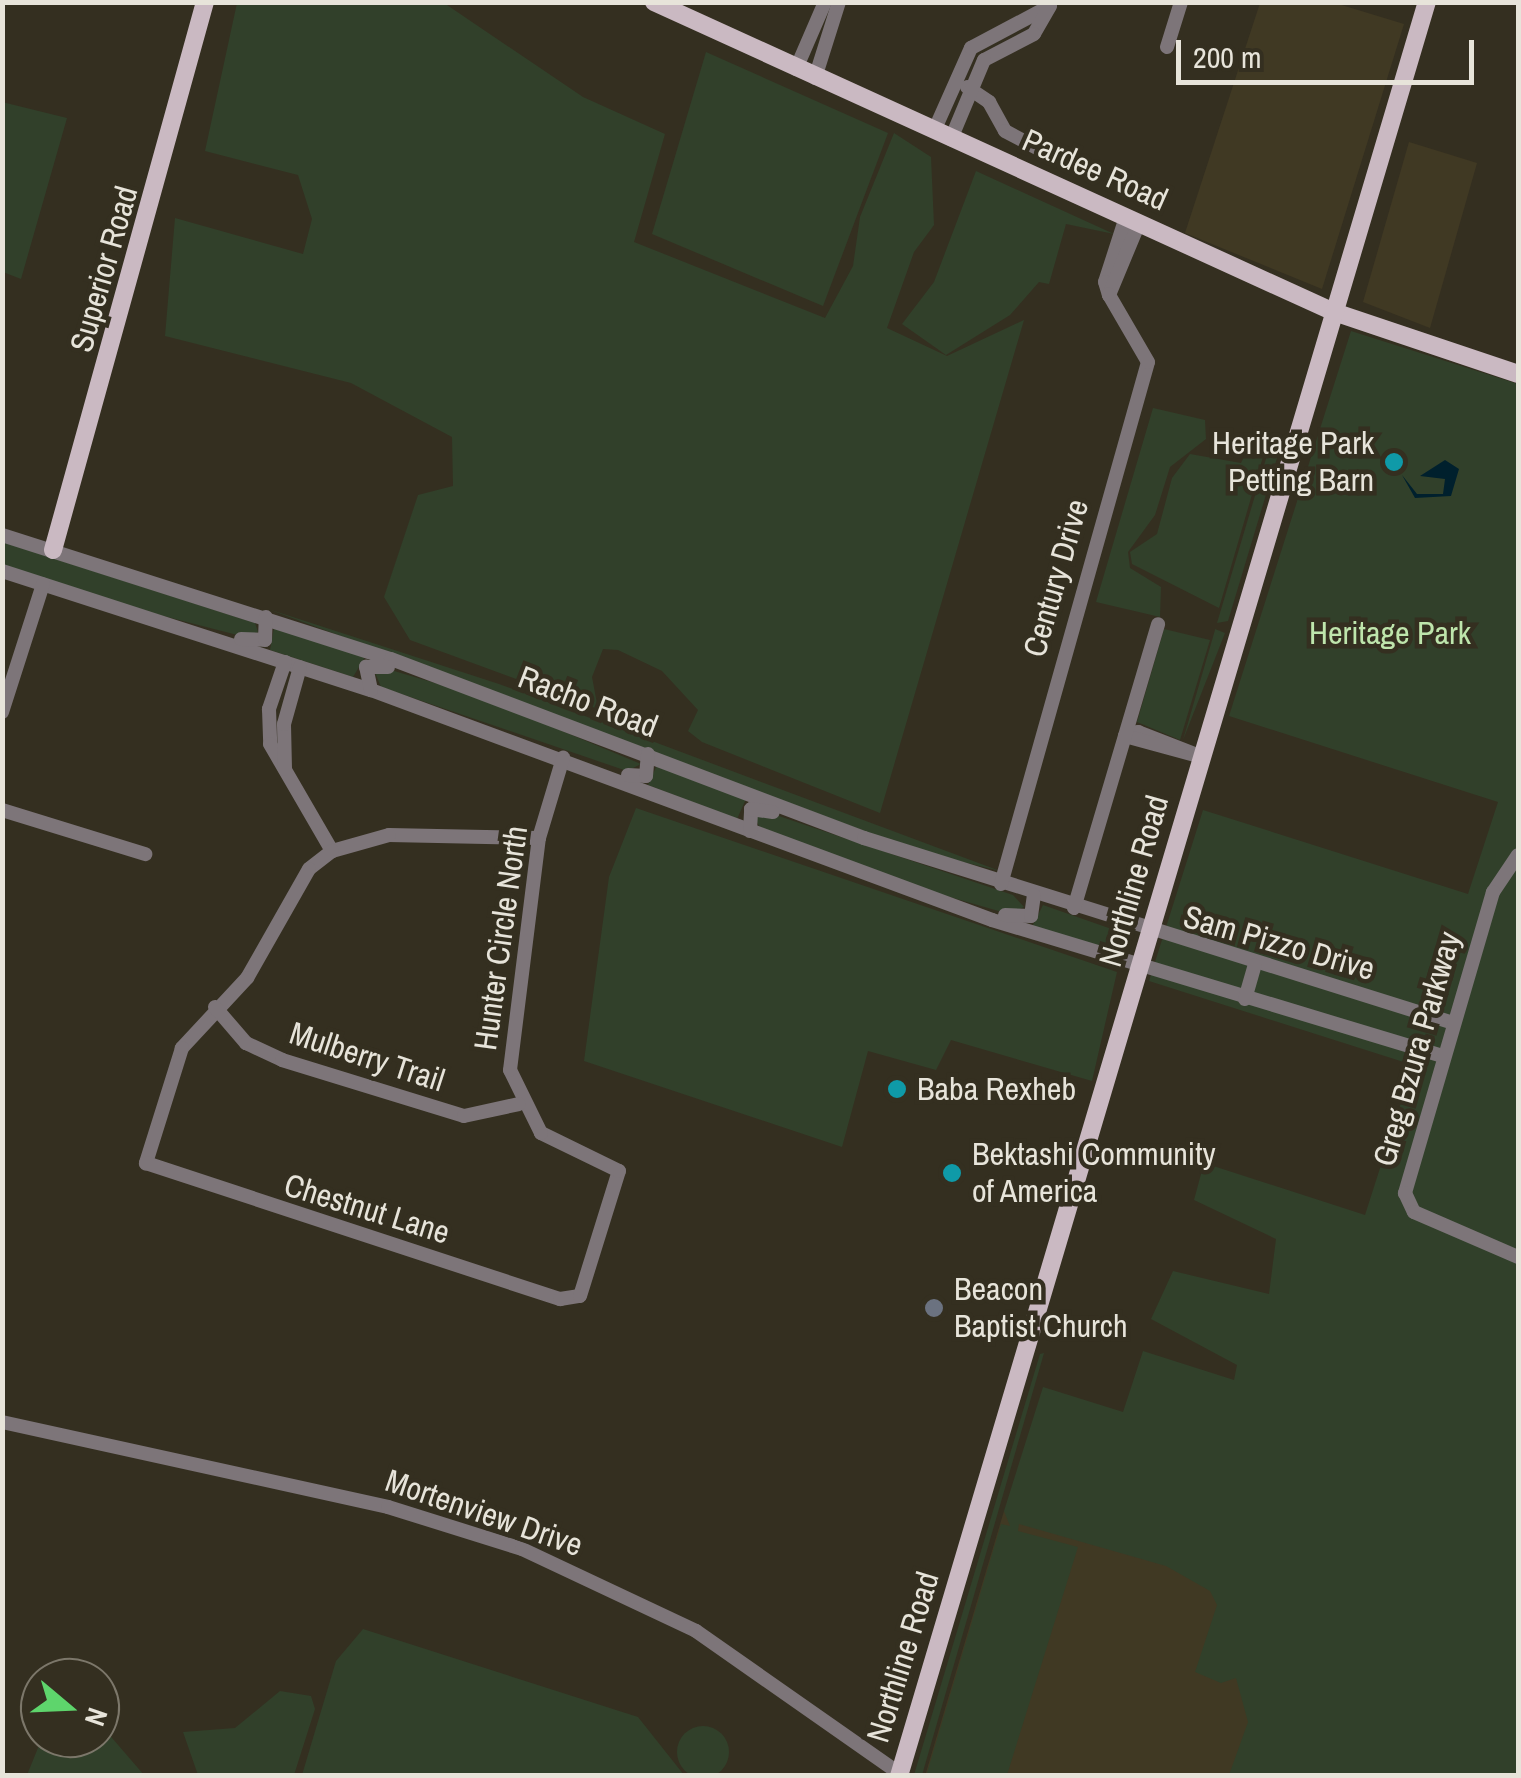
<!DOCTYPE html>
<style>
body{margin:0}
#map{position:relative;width:1521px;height:1778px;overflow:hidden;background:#342f20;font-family:"Archivo Narrow",sans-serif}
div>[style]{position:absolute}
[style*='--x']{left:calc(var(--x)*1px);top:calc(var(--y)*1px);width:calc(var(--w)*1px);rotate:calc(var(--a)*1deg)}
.built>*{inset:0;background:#403923}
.green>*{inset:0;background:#31402a}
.round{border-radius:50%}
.water>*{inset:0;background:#00202d}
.minor>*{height:14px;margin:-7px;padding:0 7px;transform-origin:7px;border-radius:7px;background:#7d7579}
.major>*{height:18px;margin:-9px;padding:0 9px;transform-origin:9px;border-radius:9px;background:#cab9c2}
.dots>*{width:28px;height:28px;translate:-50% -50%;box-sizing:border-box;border:5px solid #342f20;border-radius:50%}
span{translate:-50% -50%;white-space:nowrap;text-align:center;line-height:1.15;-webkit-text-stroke:9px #342f20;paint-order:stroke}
.street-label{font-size:32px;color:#e7e4da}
.poi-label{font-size:32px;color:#e7e4da}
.right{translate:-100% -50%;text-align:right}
.left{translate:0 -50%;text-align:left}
.park-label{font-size:32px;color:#bee5ac}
.frame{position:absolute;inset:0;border:5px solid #e7e4da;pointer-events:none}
.north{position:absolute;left:20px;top:1658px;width:100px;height:100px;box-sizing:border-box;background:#342f20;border:2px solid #7c776a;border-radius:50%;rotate:109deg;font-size:28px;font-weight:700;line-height:40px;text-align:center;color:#e7e4da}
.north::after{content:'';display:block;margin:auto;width:35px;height:45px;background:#5ed56c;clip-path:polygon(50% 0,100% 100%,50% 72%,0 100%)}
.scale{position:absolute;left:1176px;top:40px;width:298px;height:45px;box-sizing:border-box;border:5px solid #e7e4da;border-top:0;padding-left:12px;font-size:30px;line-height:35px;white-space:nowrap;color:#e7e4da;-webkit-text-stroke:8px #342f20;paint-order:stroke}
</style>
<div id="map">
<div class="built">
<i style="clip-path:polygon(1260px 3px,1335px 3px,1404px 24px,1322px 289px,1185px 233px)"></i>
<i style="clip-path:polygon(1409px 142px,1477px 163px,1430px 328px,1363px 302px)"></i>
<i style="clip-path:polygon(1004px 1511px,1518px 1674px,1518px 1775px,925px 1776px)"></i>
</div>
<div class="green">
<i style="clip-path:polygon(237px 3px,444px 3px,583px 97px,665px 134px,634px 242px,825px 318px,853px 266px,860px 217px,894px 133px,931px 157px,934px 225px,914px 252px,887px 328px,947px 356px,1024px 320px,880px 813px,702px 742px,688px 731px,698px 710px,662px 671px,618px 650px,603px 649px,592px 677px,598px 709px,410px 640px,384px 597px,418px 495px,453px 486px,452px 437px,351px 383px,165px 336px,175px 218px,303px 254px,312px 219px,298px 175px,205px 151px)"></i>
<i style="clip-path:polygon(706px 52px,888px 133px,823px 306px,652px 234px)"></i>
<i style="clip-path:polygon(2px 102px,67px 118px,21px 279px,3px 272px)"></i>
<i style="clip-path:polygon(976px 171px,1114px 234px,1066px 224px,1049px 284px,1039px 282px,1010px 315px,946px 355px,902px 324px,934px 282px)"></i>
<i style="clip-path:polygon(1351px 331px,1518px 384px,1518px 1775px,1229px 1775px,1248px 1722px,1236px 1678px,1221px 1683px,1195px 1672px,1217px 1605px,1210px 1591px,1166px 1566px,1019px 1524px,1018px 1531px,1078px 1547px,1007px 1775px,926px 1776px,1001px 1524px,1010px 1526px,1004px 1511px,1043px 1387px,1123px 1412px,1143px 1351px,1234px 1380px,1237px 1365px,1151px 1319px,1173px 1271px,1269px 1294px,1276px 1239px,1194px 1200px,1204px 1163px,1365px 1215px,1413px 1065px,1149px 981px,1203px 810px,1468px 894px,1498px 802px,1229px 716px)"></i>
<i style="clip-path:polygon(1153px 408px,1205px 420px,1206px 439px,1170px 467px,1155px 515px,1128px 552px,1130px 568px,1161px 587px,1160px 617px,1096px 602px)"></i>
<i style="clip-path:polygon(1271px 442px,1280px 448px,1228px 621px,1217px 623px)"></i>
<i style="clip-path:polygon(1267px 443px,1219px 608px,1132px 564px,1130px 552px,1157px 534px,1172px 478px,1190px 454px,1241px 463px,1250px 445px)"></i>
<i style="clip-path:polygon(3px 542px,255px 623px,258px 632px,245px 637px,148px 612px,3px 566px)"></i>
<i style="clip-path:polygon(268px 609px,499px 684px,1000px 871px,918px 851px)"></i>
<i style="clip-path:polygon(274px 628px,365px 657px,353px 677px,270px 650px)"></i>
<i style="clip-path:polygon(1164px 629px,1210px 640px,1180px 740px,1137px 722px)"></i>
<i style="clip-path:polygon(1215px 629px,1225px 633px,1183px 740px,1215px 630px)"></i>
<i style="clip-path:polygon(384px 668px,479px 696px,641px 764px,627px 771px,381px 687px,374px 670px)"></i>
<i style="clip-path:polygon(657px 765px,746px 799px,737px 819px,648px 785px)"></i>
<i style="clip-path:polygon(636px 808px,1117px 972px,1092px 1081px,951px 1040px,936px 1070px,868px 1051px,842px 1147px,584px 1061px,609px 877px)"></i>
<i style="clip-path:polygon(767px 812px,1013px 895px,1024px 907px,1009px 914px,915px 887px,762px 831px,754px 817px)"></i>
<i style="clip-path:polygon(1043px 905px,1123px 933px,1117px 951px,1032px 927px)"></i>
<i style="clip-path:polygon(1044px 1353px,922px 1775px,914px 1775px,1040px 1354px)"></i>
<i style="clip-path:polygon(363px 1629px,638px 1717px,684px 1775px,302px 1775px,336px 1661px)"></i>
<i style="clip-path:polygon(280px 1691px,311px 1696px,315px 1709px,294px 1775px,198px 1775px,183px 1732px,235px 1728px)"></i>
<i style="clip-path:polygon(100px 1724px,144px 1775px,27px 1775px,42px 1738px,100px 1738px)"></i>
<i class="round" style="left:677px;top:1726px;width:52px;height:52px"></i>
</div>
<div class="water">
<i style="clip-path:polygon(1445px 460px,1459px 469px,1451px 496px,1415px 498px,1402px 475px,1417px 494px,1443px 494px,1445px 479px,1420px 476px)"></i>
</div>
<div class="minor">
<i style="--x:1167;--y:47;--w:47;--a:-72.7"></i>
<i style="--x:796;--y:69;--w:73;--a:-66.6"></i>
<i style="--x:815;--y:78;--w:80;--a:-72.5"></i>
<i style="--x:967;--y:87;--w:27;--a:34"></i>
<i style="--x:989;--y:102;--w:33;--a:61"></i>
<i style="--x:1005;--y:131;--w:38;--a:28"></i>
<i style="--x:934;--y:131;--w:91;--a:-66"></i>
<i style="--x:971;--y:48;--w:89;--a:-28"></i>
<i style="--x:1050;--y:6;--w:32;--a:120"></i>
<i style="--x:1034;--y:34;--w:56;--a:152.5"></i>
<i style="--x:984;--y:60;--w:86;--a:112.7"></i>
<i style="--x:1126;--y:217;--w:68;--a:107.9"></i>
<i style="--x:1105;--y:282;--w:14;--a:73"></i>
<i style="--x:1109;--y:295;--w:78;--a:-67.4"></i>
<i style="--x:2;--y:535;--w:408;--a:17.7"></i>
<i style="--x:391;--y:659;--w:506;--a:20.73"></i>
<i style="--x:864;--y:838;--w:614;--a:17.43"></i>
<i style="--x:2;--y:571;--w:388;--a:17.9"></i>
<i style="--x:371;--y:690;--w:662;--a:20.32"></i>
<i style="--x:992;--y:920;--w:468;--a:16.8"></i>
<i style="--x:241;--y:639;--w:24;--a:2"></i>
<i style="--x:265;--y:640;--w:23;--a:-88"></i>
<i style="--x:285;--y:662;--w:50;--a:108.8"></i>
<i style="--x:269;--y:709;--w:35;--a:88"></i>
<i style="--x:270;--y:744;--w:124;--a:59.9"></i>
<i style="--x:371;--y:690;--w:24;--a:-102"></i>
<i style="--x:366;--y:667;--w:22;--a:0"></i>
<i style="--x:2;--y:712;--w:134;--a:-72.2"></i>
<i style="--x:1125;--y:736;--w:14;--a:-17"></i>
<i style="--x:1138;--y:732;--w:69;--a:21.3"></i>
<i style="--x:1125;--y:736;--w:80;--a:15.3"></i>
<i style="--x:285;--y:769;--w:45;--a:-91.3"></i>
<i style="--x:284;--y:724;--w:59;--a:-74.3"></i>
<i style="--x:628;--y:775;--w:18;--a:3"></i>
<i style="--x:646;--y:776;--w:22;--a:-85"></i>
<i style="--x:2;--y:810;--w:150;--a:17.1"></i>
<i style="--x:750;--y:831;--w:22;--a:-87"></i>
<i style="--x:751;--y:809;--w:22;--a:8"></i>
<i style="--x:539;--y:838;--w:150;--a:-178.9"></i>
<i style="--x:389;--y:835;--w:59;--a:164.3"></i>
<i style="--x:332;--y:851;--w:29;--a:142"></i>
<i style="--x:309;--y:869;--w:125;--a:119.6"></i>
<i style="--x:247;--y:978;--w:96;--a:132.9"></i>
<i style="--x:182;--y:1048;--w:121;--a:107.4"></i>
<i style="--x:146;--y:1163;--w:436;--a:18.2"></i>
<i style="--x:560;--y:1299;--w:20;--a:-9"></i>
<i style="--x:580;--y:1296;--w:131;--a:-72.7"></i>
<i style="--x:619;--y:1171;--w:87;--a:-154"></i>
<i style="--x:541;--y:1133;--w:70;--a:-116.2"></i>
<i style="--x:510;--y:1070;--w:234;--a:-82.9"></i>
<i style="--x:539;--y:838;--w:84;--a:-73.3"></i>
<i style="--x:1518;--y:855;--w:45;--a:124"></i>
<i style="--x:1493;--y:892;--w:314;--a:106.3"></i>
<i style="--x:1405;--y:1193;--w:21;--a:65"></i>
<i style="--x:1414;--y:1212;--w:113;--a:23.4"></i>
<i style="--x:1001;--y:884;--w:542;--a:-74.27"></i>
<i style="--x:1148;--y:362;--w:78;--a:-120.2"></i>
<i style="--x:1074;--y:908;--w:296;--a:-73.5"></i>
<i style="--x:1005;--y:915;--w:26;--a:2"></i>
<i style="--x:1031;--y:916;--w:21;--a:-82"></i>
<i style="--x:1245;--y:999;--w:35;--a:-74"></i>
<i style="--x:215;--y:1007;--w:48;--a:49.3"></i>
<i style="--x:246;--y:1043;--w:40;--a:25"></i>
<i style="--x:282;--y:1060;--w:190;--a:17.1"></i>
<i style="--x:464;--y:1116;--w:56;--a:-12.3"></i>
<i style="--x:2;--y:1422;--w:395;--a:12.4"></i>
<i style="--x:388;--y:1507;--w:140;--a:17.4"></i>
<i style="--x:522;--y:1549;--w:192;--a:25.2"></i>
<i style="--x:696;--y:1631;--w:248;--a:35"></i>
</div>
<div class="major">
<i style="--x:654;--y:2;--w:747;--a:24.51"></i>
<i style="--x:1334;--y:312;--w:194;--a:18.6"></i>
<i style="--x:53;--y:550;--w:569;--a:-74.5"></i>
<i style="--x:899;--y:1776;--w:1851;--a:-73.43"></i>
</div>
<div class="dots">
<i style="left:1394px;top:462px;background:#0f9aa8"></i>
<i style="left:897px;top:1089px;background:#0f9aa8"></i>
<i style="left:952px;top:1173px;background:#0f9aa8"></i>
<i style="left:934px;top:1308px;background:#6b7280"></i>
</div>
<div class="street-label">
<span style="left:1095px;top:170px;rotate:24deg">Pardee Road</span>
<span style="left:104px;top:269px;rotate:-74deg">Superior Road</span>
<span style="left:1056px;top:578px;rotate:-74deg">Century Drive</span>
<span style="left:588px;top:702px;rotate:21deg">Racho Road</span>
<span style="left:1134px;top:881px;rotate:-74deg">Northline Road</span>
<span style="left:501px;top:938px;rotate:-82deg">Hunter Circle North</span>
<span style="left:1279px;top:943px;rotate:16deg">Sam Pizzo Drive</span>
<span style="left:1417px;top:1049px;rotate:-74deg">Greg Bzura Parkway</span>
<span style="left:367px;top:1057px;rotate:18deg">Mulberry Trail</span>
<span style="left:367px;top:1209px;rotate:17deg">Chestnut Lane</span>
<span style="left:484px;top:1513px;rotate:19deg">Mortenview Drive</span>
<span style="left:903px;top:1657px;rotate:-73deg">Northline Road</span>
</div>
<div class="poi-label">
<span class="right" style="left:1374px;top:462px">Heritage Park<br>Petting Barn</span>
<span class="left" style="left:917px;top:1089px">Baba Rexheb</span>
<span class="left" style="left:972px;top:1173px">Bektashi Community<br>of America</span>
<span class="left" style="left:954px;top:1308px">Beacon<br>Baptist Church</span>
</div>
<div class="park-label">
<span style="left:1390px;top:633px">Heritage Park</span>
</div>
<div class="frame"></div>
<div class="north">N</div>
<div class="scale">200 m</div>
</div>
